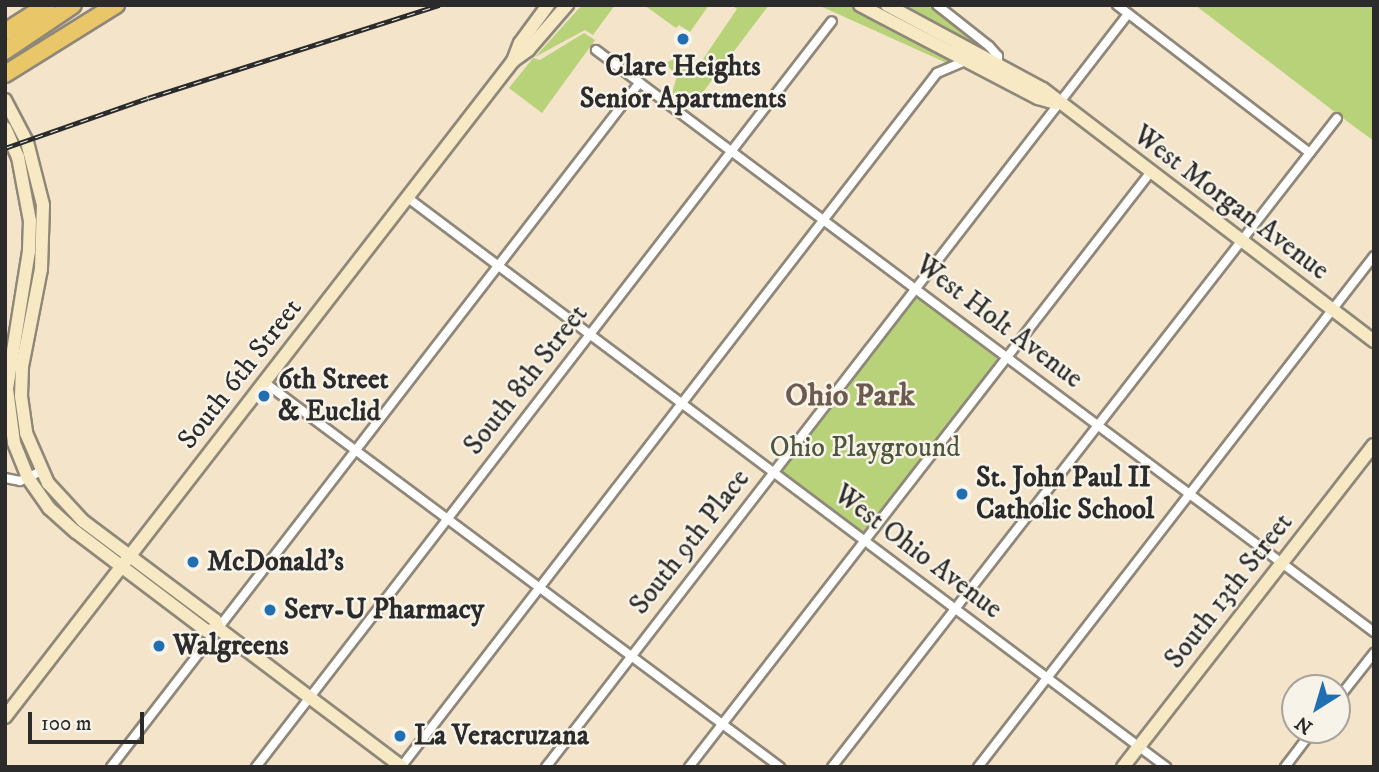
<!DOCTYPE html>
<style>
body{margin:0}
#map{position:relative;width:1379px;height:772px;overflow:hidden;background:#f3e4ca;font-family:"IM FELL DW Pica",serif}
div>[style]{position:absolute}
[style*='--x']{left:calc(var(--x)*1px);top:calc(var(--y)*1px);width:calc(var(--w)*1px);rotate:calc(var(--a)*1deg)}
.green>*{inset:0;background:#b7d278}
.roads{filter:drop-shadow(2px 0 #8f887a) drop-shadow(-2px 0 #8f887a) drop-shadow(0 2px #8f887a) drop-shadow(0 -2px #8f887a)}
.street>*{height:8px;margin:-4px;padding:0 4px;transform-origin:4px;border-radius:4px;background:#fff}
.secondary>*{height:12px;margin:-6px;padding:0 6px;transform-origin:6px;border-radius:6px;background:#f6e9c3}
.highway>*{height:16px;margin:-8px;padding:0 8px;transform-origin:8px;border-radius:8px;background:#e9c769}
.rail>*{height:5px;margin-top:-2.5px;transform-origin:0;background:repeating-linear-gradient(90deg,#f7f3e8 0 8px,#2b2b2b 0 16px);box-sizing:border-box;border-block:2px solid #2b2b2b}
.dots>*{width:19px;height:19px;translate:-50% -50%;box-sizing:border-box;border:4px solid #f7f3e8;border-radius:50%}
span{translate:-50% -50%;white-space:nowrap;text-align:center;line-height:1.15;-webkit-text-stroke:5px #f7f3e8;paint-order:stroke}
.poi-label{font-size:28px;color:#2b2b2b;font-weight:700}
.left{translate:0 -50%;text-align:left}
.street-label{font-size:28px;color:#2b2b2b}
.park-label{font-size:28px;color:#4e553e}
.quarter-label{font-size:32px;color:#6c5a4e;font-weight:700}
.frame{position:absolute;inset:0;border:7px solid #2b2b2b;pointer-events:none}
.north{position:absolute;left:1281px;top:674px;width:70px;height:70px;box-sizing:border-box;background:#f7f3e8;border:2px solid #a5a39c;border-radius:50%;rotate:217deg;font-size:19px;font-weight:700;line-height:28px;text-align:center;color:#2b2b2b}
.north::after{content:'';display:block;margin:auto;width:24px;height:32px;background:#1f6fb2;clip-path:polygon(50% 0,100% 100%,50% 72%,0 100%)}
.scale{position:absolute;left:28px;top:712px;width:116px;height:32px;box-sizing:border-box;border:4px solid #2b2b2b;border-top:0;padding-left:9px;font-size:21px;line-height:24px;white-space:nowrap;color:#2b2b2b;-webkit-text-stroke:5px #f7f3e8;paint-order:stroke}
</style>
<div id="map">
<div class="green">
<i style="clip-path:polygon(582px 5px,615px 5px,593px 35px,585px 30px,535px 57px)"></i>
<i style="clip-path:polygon(644px 5px,709px 5px,690px 32px,679px 25px,676px 28px)"></i>
<i style="clip-path:polygon(732px 5px,769px 5px,691px 108px,672px 94px,677px 76px,665px 63px,677px 58px,695px 71px,737px 9px)"></i>
<i style="clip-path:polygon(818px 5px,848px 5px,955px 62px,949px 64px)"></i>
<i style="clip-path:polygon(897px 5px,927px 5px,986px 50px,985px 52px)"></i>
<i style="clip-path:polygon(1195px 5px,1374px 5px,1374px 141px,1348px 122px)"></i>
<i style="clip-path:polygon(584px 33px,595px 40px,542px 113px,509px 88px,533px 58px,540px 60px)"></i>
<i style="clip-path:polygon(917px 297px,999px 360px,864px 534px,782px 471px)"></i>
</div>
<div class="roads">
<div class="street">
<i style="--x:937;--y:5;--w:66;--a:38.3"></i>
<i style="--x:989;--y:46;--w:13;--a:48"></i>
<i style="--x:998;--y:56;--w:10;--a:90"></i>
<i style="--x:1117;--y:5;--w:243;--a:37.5"></i>
<i style="--x:596;--y:50;--w:972;--a:36.8"></i>
<i style="--x:408;--y:198;--w:948;--a:36.89"></i>
<i style="--x:264;--y:382;--w:644;--a:36.73"></i>
<i style="--x:5;--y:478;--w:15;--a:11"></i>
<i style="--x:20;--y:481;--w:23;--a:-25"></i>
<i style="--x:1337;--y:700;--w:60;--a:-51.8"></i>
<i style="--x:111;--y:767;--w:865;--a:-52.32"></i>
<i style="--x:256;--y:767;--w:942;--a:-52.33"></i>
<i style="--x:401;--y:767;--w:877;--a:-52.32"></i>
<i style="--x:937;--y:73;--w:30;--a:-23"></i>
<i style="--x:546;--y:767;--w:952;--a:-52.3"></i>
<i style="--x:689;--y:767;--w:752;--a:-52.19"></i>
<i style="--x:832;--y:767;--w:822;--a:-52.11"></i>
<i style="--x:978;--y:767;--w:646;--a:-52.23"></i>
<i style="--x:1285;--y:767;--w:46;--a:-52.9"></i>
</div>
<div class="secondary">
<i style="--x:860;--y:5;--w:201;--a:27.6"></i>
<i style="--x:1038;--y:98;--w:18;--a:16"></i>
<i style="--x:887;--y:5;--w:177;--a:28.3"></i>
<i style="--x:1043;--y:89;--w:416;--a:37.3"></i>
<i style="--x:513;--y:61;--w:19;--a:-36"></i>
<i style="--x:528;--y:50;--w:60;--a:-49.1"></i>
<i style="--x:5;--y:100;--w:47;--a:62.4"></i>
<i style="--x:27;--y:142;--w:65;--a:75.7"></i>
<i style="--x:43;--y:205;--w:64;--a:91.8"></i>
<i style="--x:41;--y:269;--w:100;--a:101"></i>
<i style="--x:22;--y:367;--w:29;--a:92"></i>
<i style="--x:21;--y:396;--w:37;--a:82"></i>
<i style="--x:26;--y:433;--w:55;--a:66.3"></i>
<i style="--x:48;--y:483;--w:52;--a:47.4"></i>
<i style="--x:83;--y:521;--w:165;--a:36.9"></i>
<i style="--x:215;--y:620;--w:10;--a:66"></i>
<i style="--x:219;--y:629;--w:229;--a:37"></i>
<i style="--x:5;--y:128;--w:32;--a:66"></i>
<i style="--x:18;--y:157;--w:65;--a:79.4"></i>
<i style="--x:30;--y:221;--w:30;--a:92"></i>
<i style="--x:29;--y:251;--w:140;--a:99.1"></i>
<i style="--x:7;--y:389;--w:54;--a:82.6"></i>
<i style="--x:14;--y:443;--w:38;--a:68"></i>
<i style="--x:28;--y:478;--w:37;--a:55"></i>
<i style="--x:49;--y:508;--w:36;--a:42"></i>
<i style="--x:76;--y:532;--w:164;--a:37.1"></i>
<i style="--x:207;--y:631;--w:12;--a:-9"></i>
<i style="--x:5;--y:717;--w:830;--a:-52.25"></i>
<i style="--x:513;--y:61;--w:19;--a:-69"></i>
<i style="--x:520;--y:43;--w:47;--a:-53.6"></i>
<i style="--x:1123;--y:767;--w:408;--a:-52.1"></i>
</div>
<div class="highway">
<i style="--x:5;--y:32;--w:50;--a:-32.7"></i>
<i style="--x:5;--y:51;--w:82;--a:-34.1"></i>
<i style="--x:5;--y:74;--w:131;--a:-31.9"></i>
</div>
</div>
<div class="rail">
<i style="--x:5;--y:148;--w:151;--a:-19.3"></i>
<i style="--x:148;--y:98;--w:306;--a:-17.7"></i>
</div>
<div class="dots">
<i style="left:683px;top:39px;background:#1f6fb2"></i>
<i style="left:264px;top:396px;background:#1f6fb2"></i>
<i style="left:962px;top:494px;background:#1f6fb2"></i>
<i style="left:193px;top:562px;background:#1f6fb2"></i>
<i style="left:270px;top:610px;background:#1f6fb2"></i>
<i style="left:159px;top:646px;background:#1f6fb2"></i>
<i style="left:400px;top:736px;background:#1f6fb2"></i>
</div>
<div class="poi-label">
<span style="left:683px;top:83px">Clare Heights<br>Senior Apartments</span>
<span class="left" style="left:278px;top:396px">6th Street<br>&amp; Euclid</span>
<span class="left" style="left:976px;top:494px">St. John Paul II<br>Catholic School</span>
<span class="left" style="left:207px;top:562px">McDonald's</span>
<span class="left" style="left:284px;top:610px">Serv-U Pharmacy</span>
<span class="left" style="left:173px;top:646px">Walgreens</span>
<span class="left" style="left:414px;top:736px">La Veracruzana</span>
</div>
<div class="street-label">
<span style="left:1231px;top:203px;rotate:37deg">West Morgan Avenue</span>
<span style="left:999px;top:322px;rotate:37deg">West Holt Avenue</span>
<span style="left:240px;top:374px;rotate:-52deg">South 6th Street</span>
<span style="left:526px;top:380px;rotate:-52deg">South 8th Street</span>
<span style="left:690px;top:542px;rotate:-52deg">South 9th Place</span>
<span style="left:918px;top:552px;rotate:37deg">West Ohio Avenue</span>
<span style="left:1229px;top:591px;rotate:-52deg">South 13th Street</span>
</div>
<div class="park-label">
<span style="left:865px;top:448px">Ohio Playground</span>
</div>
<div class="quarter-label">
<span style="left:850px;top:396px">Ohio Park</span>
</div>
<div class="frame"></div>
<div class="north">N</div>
<div class="scale">100 m</div>
</div>
